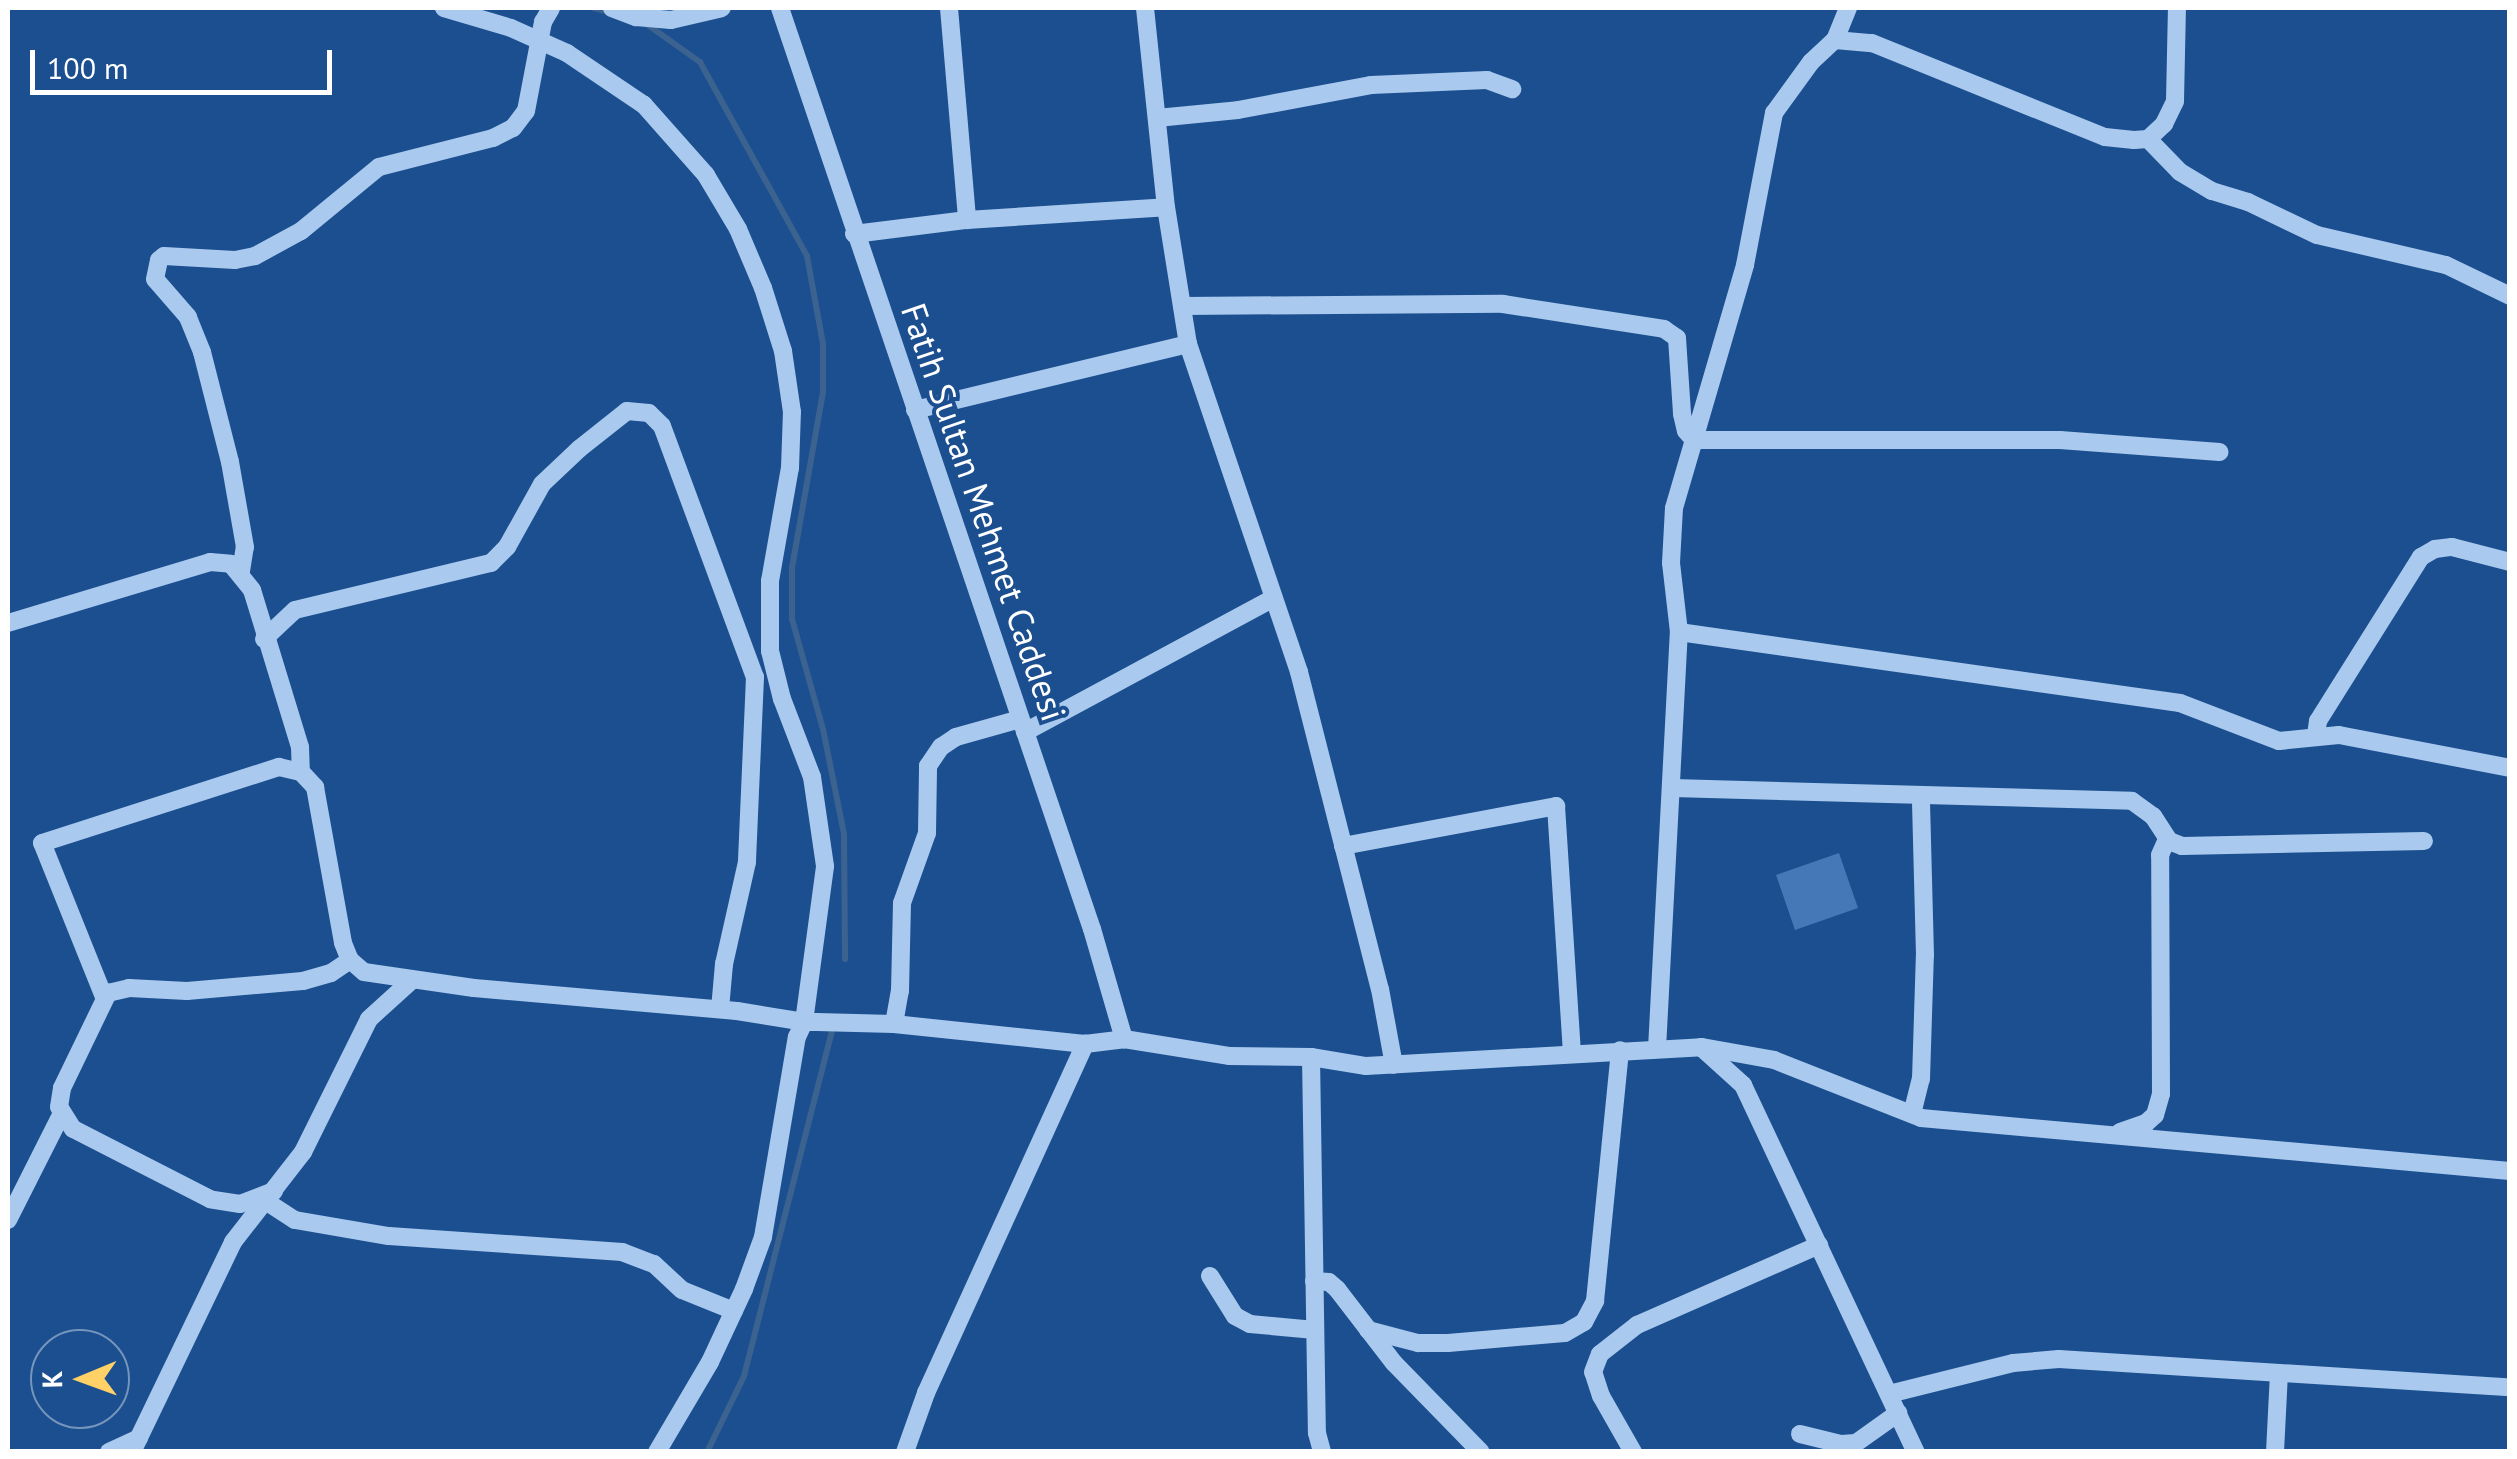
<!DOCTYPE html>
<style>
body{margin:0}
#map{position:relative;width:2517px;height:1459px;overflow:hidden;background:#1b4f8f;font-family:"PT Sans",sans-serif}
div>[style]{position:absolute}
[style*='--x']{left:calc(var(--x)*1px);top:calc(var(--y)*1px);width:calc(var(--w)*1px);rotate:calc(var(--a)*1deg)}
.stream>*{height:6px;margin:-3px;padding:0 3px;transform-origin:3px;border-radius:3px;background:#3c6290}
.building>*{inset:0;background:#4478b7}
.minor>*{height:18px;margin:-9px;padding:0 9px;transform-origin:9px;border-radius:9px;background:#a9c9ee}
span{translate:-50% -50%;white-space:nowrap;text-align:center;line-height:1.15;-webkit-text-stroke:8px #1b4f8f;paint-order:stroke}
.street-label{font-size:35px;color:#fff}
.frame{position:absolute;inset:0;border:10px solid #fff;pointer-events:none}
.north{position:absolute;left:30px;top:1329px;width:100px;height:100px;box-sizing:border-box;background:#1b4f8f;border:2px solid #7695bc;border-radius:50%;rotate:269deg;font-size:28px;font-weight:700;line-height:40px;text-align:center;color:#fff}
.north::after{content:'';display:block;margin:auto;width:35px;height:45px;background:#ffd166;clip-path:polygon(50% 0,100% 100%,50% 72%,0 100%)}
.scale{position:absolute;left:30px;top:50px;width:302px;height:45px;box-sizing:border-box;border:5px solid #fff;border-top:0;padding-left:12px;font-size:30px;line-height:35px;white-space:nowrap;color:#fff;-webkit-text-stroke:8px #1b4f8f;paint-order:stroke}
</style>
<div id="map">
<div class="stream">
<i style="--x:594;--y:8;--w:15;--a:16"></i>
<i style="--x:648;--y:25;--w:64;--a:35.4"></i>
<i style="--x:700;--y:62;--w:222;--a:61.1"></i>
<i style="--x:807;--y:256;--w:89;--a:79.7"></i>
<i style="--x:823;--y:344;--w:48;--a:90"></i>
<i style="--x:823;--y:392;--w:178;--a:100"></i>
<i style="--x:792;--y:567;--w:52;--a:90"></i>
<i style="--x:792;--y:619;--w:114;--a:74.3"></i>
<i style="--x:823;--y:729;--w:107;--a:78.7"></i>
<i style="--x:844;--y:834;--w:125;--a:89.5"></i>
<i style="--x:707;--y:1452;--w:85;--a:-64"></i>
<i style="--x:744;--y:1376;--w:360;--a:-75.7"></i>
</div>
<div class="building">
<i style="clip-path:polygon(1839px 853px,1858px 908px,1795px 930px,1776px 875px)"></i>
</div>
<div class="minor">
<i style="--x:612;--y:8;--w:26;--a:21"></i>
<i style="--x:636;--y:17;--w:35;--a:5"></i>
<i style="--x:671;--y:20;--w:52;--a:-13.2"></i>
<i style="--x:780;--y:8;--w:972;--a:71.29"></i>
<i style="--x:1092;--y:929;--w:115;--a:73.8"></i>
<i style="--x:949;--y:8;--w:213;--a:85.1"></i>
<i style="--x:1145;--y:8;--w:200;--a:84"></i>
<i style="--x:1166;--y:207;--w:139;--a:80.9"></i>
<i style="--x:1188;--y:344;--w:346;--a:71.3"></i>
<i style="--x:1299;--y:672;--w:327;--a:75.7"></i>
<i style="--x:1380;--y:989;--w:77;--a:79.6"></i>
<i style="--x:1835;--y:40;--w:37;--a:5"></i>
<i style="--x:1872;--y:43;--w:251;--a:22"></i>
<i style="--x:2105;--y:137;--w:29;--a:6"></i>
<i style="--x:2134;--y:140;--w:14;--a:-4"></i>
<i style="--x:2148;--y:139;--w:22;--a:-43"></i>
<i style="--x:2164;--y:124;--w:25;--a:-64"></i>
<i style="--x:2175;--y:101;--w:93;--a:-88.8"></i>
<i style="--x:1157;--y:118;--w:81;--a:-5.6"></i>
<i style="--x:1238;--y:110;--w:135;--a:-10.6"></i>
<i style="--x:1371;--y:85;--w:116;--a:-2.5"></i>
<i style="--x:1487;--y:80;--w:27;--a:20"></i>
<i style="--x:2148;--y:139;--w:46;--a:45.9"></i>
<i style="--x:2180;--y:172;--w:37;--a:31"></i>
<i style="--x:2212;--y:191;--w:38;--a:17"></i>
<i style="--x:2248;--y:202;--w:76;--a:25.6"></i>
<i style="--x:2317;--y:235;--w:132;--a:13.1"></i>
<i style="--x:2446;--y:265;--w:71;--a:25.8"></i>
<i style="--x:854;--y:234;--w:114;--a:-7.1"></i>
<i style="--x:967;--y:220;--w:199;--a:-3.7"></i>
<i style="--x:1182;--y:306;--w:321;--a:-0.4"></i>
<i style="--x:1503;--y:304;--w:163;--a:8.8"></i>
<i style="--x:1664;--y:329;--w:16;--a:35"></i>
<i style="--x:1677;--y:338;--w:76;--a:86.2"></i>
<i style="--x:1682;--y:414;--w:17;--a:77"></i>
<i style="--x:1686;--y:431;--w:12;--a:48"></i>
<i style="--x:1694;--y:440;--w:366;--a:0"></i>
<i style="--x:2060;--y:440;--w:160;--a:4.3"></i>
<i style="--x:915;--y:410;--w:281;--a:-13.6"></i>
<i style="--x:241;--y:571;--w:24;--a:-81"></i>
<i style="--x:245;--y:547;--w:86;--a:-100"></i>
<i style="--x:230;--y:462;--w:114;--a:-104.3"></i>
<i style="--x:202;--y:352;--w:38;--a:-112"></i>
<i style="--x:188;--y:317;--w:50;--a:-131"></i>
<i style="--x:155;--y:279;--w:19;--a:-78"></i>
<i style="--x:159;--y:260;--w:6;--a:-39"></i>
<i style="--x:164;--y:256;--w:71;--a:3.2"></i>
<i style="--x:235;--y:260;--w:20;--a:-11"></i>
<i style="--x:255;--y:256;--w:52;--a:-28.5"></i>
<i style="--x:301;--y:231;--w:101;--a:-39.4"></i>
<i style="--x:379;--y:167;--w:118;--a:-14.3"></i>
<i style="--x:493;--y:138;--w:22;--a:-27"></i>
<i style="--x:513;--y:128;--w:21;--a:-53"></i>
<i style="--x:526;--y:111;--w:91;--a:-79.2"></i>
<i style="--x:543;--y:22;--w:16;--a:-60"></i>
<i style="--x:8;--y:623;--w:211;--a:-16.8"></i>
<i style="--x:210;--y:562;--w:21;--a:5"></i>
<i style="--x:231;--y:564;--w:33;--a:51"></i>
<i style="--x:252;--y:590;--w:164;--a:73"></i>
<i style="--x:300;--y:747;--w:25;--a:88"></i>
<i style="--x:1679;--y:632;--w:506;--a:8.07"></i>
<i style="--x:2180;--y:703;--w:106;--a:21"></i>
<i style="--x:2279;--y:741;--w:60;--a:-5.7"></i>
<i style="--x:2339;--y:735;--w:174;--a:10.9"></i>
<i style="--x:264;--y:639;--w:42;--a:-43.1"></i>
<i style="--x:295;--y:610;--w:202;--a:-13.5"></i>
<i style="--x:491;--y:563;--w:23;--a:-45"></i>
<i style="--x:507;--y:547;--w:72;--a:-60.9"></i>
<i style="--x:542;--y:484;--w:51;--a:-43.4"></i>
<i style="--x:579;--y:449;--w:61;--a:-38.4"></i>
<i style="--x:627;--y:411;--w:22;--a:5"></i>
<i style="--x:649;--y:413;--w:18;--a:45"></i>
<i style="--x:662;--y:426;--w:268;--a:69.7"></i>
<i style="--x:755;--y:677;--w:185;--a:92.5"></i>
<i style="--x:747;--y:862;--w:105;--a:102.7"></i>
<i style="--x:724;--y:964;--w:45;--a:95.1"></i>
<i style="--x:1025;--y:732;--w:281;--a:-28.3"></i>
<i style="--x:2316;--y:735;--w:14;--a:-82"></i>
<i style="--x:2318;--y:721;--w:194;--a:-57.9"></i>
<i style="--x:2421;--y:557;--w:16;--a:-30"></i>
<i style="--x:2435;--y:549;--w:17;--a:-7"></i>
<i style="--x:2452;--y:547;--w:60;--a:14.5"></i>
<i style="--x:1673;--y:788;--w:459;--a:1.6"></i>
<i style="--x:2132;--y:801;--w:26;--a:36"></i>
<i style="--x:2153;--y:816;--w:30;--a:57"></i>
<i style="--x:2169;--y:841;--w:14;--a:21"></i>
<i style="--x:2182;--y:846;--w:242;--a:-1.2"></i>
<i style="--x:1343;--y:846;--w:217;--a:-10.6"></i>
<i style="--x:1556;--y:806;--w:248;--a:86.3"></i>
<i style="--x:104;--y:997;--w:166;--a:-111.9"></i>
<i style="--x:42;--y:843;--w:249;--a:-17.8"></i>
<i style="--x:279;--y:767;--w:23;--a:13"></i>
<i style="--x:301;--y:772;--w:21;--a:47"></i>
<i style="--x:315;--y:787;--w:158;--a:79.8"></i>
<i style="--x:343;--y:943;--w:18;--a:68"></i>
<i style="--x:350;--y:960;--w:18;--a:41"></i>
<i style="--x:364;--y:972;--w:111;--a:8.3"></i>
<i style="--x:474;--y:988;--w:264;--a:5"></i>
<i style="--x:737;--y:1011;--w:68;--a:9.3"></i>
<i style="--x:804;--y:1022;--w:157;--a:-82.3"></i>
<i style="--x:825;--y:866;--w:90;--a:-98.3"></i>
<i style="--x:812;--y:777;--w:84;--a:-111"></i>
<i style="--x:782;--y:699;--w:49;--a:-104"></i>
<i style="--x:770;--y:651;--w:70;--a:-90"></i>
<i style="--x:770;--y:581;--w:115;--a:-80"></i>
<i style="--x:790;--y:468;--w:56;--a:-88"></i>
<i style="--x:792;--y:412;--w:62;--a:-98.4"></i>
<i style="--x:783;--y:351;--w:66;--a:-107.6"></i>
<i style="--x:763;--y:288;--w:64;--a:-113"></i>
<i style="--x:738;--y:229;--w:63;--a:-120.7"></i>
<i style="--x:706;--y:175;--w:94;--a:-131.5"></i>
<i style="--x:644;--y:105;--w:93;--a:-146"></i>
<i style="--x:567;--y:53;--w:61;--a:-155.9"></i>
<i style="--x:511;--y:28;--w:70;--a:-163.4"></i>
<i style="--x:894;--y:1024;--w:34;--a:-80"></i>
<i style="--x:900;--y:991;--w:88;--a:-88.7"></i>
<i style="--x:902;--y:903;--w:74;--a:-70.3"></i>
<i style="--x:927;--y:833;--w:67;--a:-89.1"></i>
<i style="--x:928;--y:766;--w:23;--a:-56"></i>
<i style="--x:941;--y:747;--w:18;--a:-34"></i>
<i style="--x:956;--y:737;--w:66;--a:-15.7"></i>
<i style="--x:1702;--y:1047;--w:73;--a:10.2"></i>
<i style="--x:1774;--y:1060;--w:158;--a:21.5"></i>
<i style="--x:1921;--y:1118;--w:591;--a:5.14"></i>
<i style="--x:1657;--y:1049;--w:418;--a:-87"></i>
<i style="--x:1679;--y:632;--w:69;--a:-96.6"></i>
<i style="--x:1671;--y:563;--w:55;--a:-86.9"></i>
<i style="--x:1674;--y:508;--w:253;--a:-73.7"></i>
<i style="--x:1745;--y:265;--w:155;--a:-79.2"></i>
<i style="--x:1774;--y:113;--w:63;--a:-54"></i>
<i style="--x:1811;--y:62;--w:33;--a:-43"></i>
<i style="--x:1835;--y:40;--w:35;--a:-68"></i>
<i style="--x:1311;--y:1057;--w:376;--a:89.1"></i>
<i style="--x:1317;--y:1433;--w:20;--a:75"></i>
<i style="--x:1912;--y:1114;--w:36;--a:-76"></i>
<i style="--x:1921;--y:1079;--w:124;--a:-88.2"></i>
<i style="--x:1925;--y:955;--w:158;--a:-91.5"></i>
<i style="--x:2120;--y:1132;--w:28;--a:-19"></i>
<i style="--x:2146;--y:1123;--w:12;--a:-42"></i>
<i style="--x:2155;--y:1115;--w:22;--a:-74"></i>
<i style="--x:2161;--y:1094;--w:239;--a:-90.2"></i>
<i style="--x:2160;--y:855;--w:17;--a:-66"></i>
<i style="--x:274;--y:1191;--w:36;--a:159"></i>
<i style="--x:240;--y:1204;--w:30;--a:-171"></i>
<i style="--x:210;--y:1199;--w:154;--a:-152.9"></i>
<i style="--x:73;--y:1129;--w:26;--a:-122"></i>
<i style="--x:59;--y:1107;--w:19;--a:-81"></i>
<i style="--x:62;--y:1088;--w:106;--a:-64.2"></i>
<i style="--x:108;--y:993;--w:22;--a:-13"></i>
<i style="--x:129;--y:988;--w:58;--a:3"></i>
<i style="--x:187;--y:991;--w:116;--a:-4.9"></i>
<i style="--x:303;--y:981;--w:29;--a:-16"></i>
<i style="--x:331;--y:973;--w:23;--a:-34"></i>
<i style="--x:267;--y:1202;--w:33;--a:33"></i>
<i style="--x:295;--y:1220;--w:95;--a:9.7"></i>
<i style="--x:389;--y:1236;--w:234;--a:3.9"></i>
<i style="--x:622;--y:1252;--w:34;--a:21"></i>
<i style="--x:654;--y:1264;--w:38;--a:43"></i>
<i style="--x:682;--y:1290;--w:56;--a:22"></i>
<i style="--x:8;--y:1220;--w:118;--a:-63.2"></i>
<i style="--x:1210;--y:1276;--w:47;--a:58"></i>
<i style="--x:1235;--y:1316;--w:17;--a:28"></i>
<i style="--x:1250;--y:1324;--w:65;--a:5.3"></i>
<i style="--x:1314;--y:1281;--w:15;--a:4"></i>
<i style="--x:1329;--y:1282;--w:11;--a:41"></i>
<i style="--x:1337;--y:1289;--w:93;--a:52.4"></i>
<i style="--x:1394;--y:1363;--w:124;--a:45.7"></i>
<i style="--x:1368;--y:1330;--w:52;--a:14.6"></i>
<i style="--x:1418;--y:1343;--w:30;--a:0"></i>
<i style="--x:1448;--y:1343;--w:117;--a:-4.9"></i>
<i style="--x:1565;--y:1333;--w:22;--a:-30"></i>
<i style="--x:1584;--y:1322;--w:24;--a:-62"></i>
<i style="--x:1595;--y:1301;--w:252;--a:-84.3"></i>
<i style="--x:1889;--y:1394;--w:128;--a:-14"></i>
<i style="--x:2013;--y:1363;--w:46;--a:-5"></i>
<i style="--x:2059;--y:1359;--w:452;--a:3.6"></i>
<i style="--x:1800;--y:1434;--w:42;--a:13.7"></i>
<i style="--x:1841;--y:1444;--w:15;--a:-4"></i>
<i style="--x:1856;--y:1443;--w:52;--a:-35.5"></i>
<i style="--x:109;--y:1452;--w:33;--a:-25"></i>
<i style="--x:132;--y:1452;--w:233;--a:-64.3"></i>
<i style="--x:233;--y:1242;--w:114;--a:-52.1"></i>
<i style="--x:303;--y:1152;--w:148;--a:-63.6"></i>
<i style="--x:369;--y:1019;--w:58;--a:-42.2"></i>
<i style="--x:657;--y:1452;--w:104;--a:-59.5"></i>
<i style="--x:710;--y:1362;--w:81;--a:-65"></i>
<i style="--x:744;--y:1289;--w:55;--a:-69.9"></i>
<i style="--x:763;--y:1237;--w:203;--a:-80.4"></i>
<i style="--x:797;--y:1037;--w:17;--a:-65"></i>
<i style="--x:804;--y:1022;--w:13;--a:0"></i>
<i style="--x:817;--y:1022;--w:77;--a:1.5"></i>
<i style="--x:894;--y:1024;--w:192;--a:6"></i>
<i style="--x:1085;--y:1044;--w:39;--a:-7"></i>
<i style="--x:1124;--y:1039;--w:106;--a:9.2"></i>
<i style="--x:1229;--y:1056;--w:82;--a:0.7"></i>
<i style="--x:1311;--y:1057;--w:56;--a:9.3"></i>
<i style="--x:1366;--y:1066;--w:336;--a:-3.2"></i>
<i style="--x:1701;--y:1047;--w:57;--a:42.1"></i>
<i style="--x:1743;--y:1085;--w:406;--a:64.8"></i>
<i style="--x:905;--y:1452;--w:63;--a:-70.4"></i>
<i style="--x:926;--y:1393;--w:384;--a:-65.5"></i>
<i style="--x:1633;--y:1452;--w:64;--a:-119.7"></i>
<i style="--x:1601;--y:1396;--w:25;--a:-108"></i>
<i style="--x:1593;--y:1372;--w:19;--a:-69"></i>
<i style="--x:1600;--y:1354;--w:47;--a:-38.1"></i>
<i style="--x:1637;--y:1325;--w:199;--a:-23.7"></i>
<i style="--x:2275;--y:1452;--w:78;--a:-87.1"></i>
</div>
<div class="street-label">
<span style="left:984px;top:512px;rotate:71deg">Fatih Sultan Mehmet Caddesi</span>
</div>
<div class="frame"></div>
<div class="north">K</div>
<div class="scale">100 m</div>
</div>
